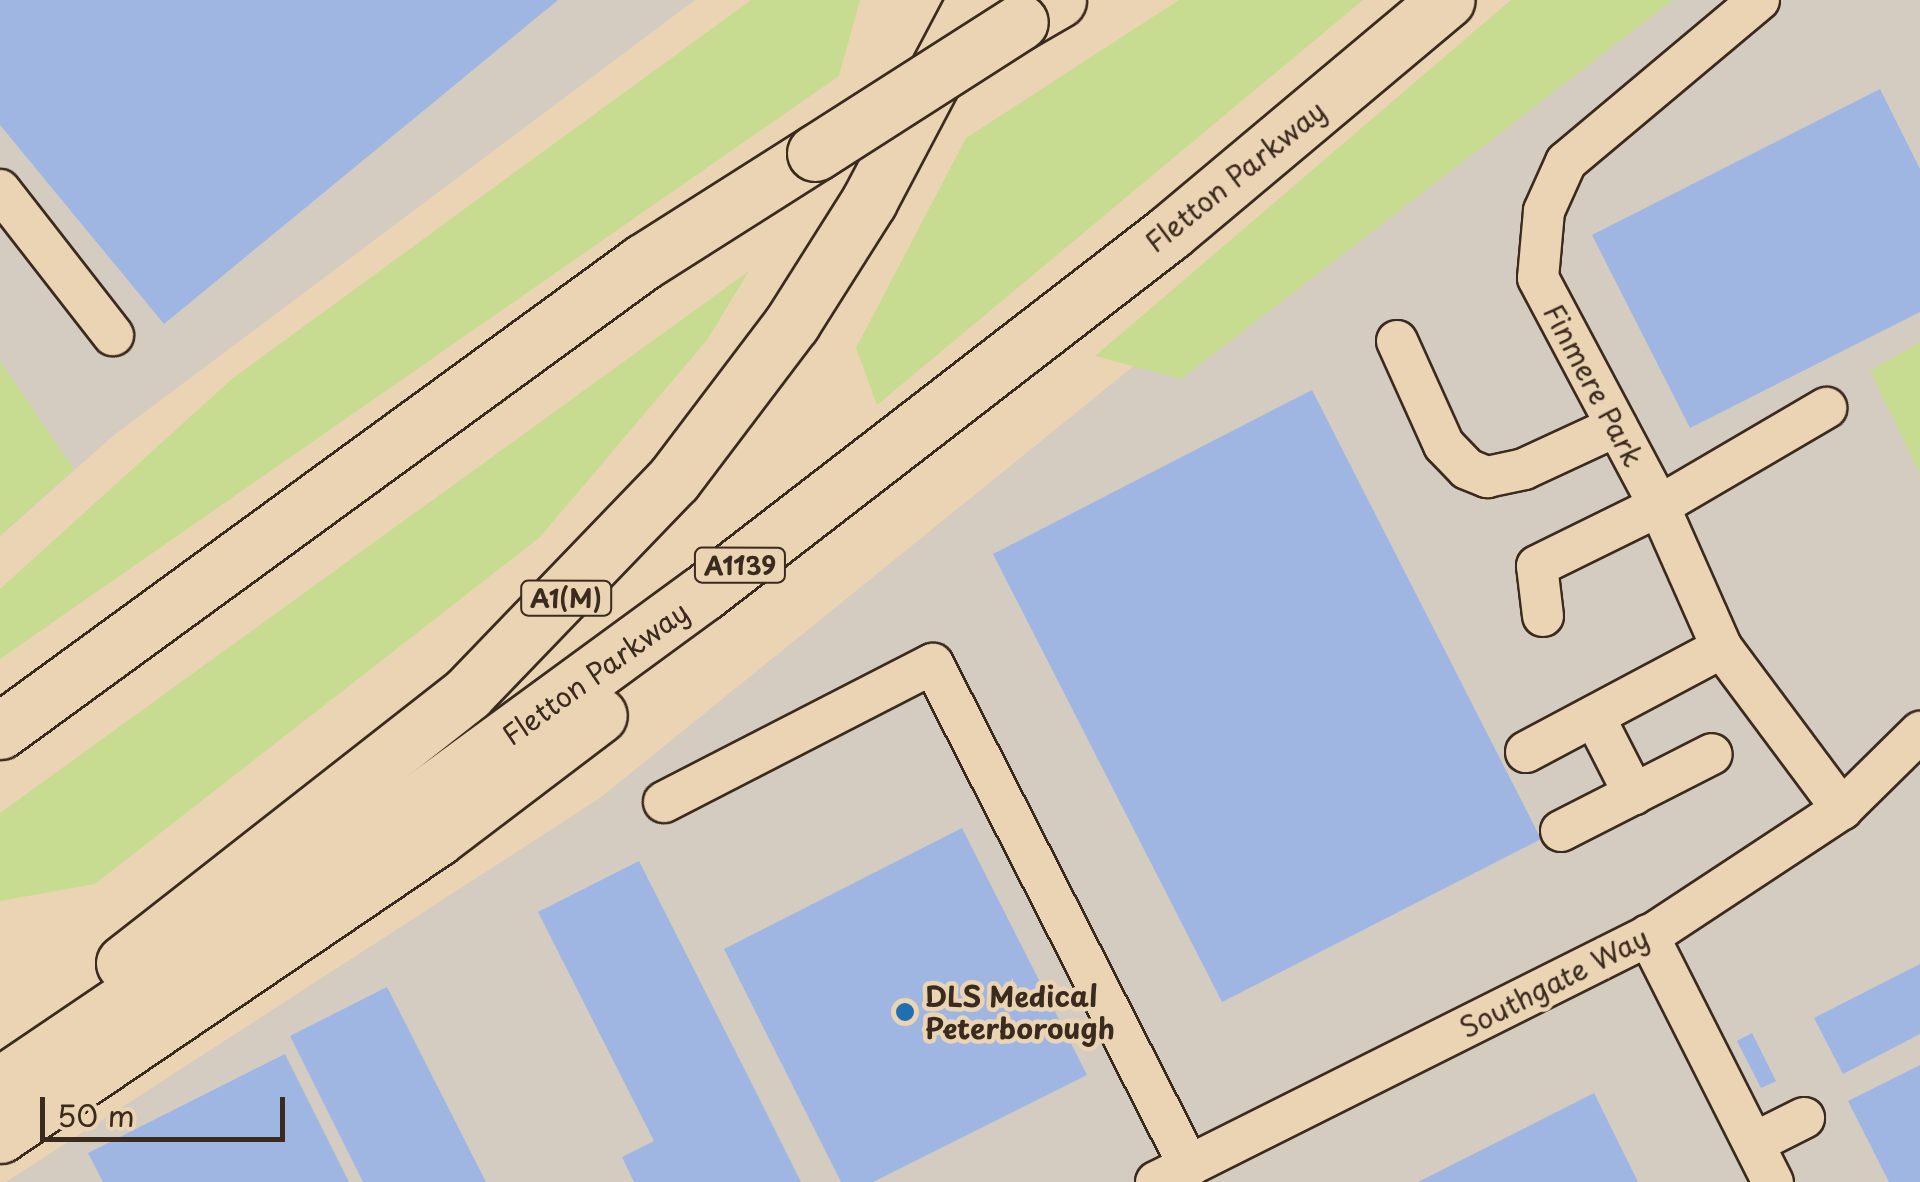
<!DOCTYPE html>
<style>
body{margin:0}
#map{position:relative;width:1920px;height:1182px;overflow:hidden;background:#ead4b3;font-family:"Playpen Sans",sans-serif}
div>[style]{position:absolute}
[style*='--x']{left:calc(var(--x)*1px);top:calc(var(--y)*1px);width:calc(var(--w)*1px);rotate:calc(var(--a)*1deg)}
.built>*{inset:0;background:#d4cbc1}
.green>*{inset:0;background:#c8dc91}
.building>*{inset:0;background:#9fb6e3}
.roads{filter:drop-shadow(2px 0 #3b2a1e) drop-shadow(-2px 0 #3b2a1e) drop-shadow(0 2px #3b2a1e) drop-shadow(0 -2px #3b2a1e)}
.minor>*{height:40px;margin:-20px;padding:0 20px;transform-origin:20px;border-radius:20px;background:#ead4b3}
.highway>*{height:55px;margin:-27.5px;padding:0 27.5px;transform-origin:27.5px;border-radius:27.5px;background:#ead4b3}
.bridges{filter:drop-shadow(2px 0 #3b2a1e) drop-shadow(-2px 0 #3b2a1e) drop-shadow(0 2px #3b2a1e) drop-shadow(0 -2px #3b2a1e)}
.highway-bridge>*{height:55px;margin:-27.5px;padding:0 27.5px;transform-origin:27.5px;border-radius:27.5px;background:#ead4b3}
.dots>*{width:28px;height:28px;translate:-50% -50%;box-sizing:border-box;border:5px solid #ead4b3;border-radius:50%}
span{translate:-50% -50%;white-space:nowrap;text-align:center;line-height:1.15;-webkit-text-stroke:9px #ead4b3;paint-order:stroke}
.shield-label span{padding:2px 8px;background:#ead4b3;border:2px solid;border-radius:8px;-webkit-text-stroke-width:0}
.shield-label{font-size:25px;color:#3b2a1e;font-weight:700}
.street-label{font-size:28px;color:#3b2a1e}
.poi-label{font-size:28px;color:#3b2a1e;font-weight:700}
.left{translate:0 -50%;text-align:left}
.scale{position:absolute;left:40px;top:1097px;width:245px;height:45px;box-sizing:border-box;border:5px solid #3b2a1e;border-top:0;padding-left:12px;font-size:30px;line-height:35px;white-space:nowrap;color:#3b2a1e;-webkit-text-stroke:8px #ead4b3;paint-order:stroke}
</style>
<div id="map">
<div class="built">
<i style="clip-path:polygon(0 0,695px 0,114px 435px,0 536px)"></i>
<i style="clip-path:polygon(1610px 0,1920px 0,1920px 1182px,6px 1182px,600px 798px,1313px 221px)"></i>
</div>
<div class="green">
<i style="clip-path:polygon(751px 0,860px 0,839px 76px,0 659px,0 589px,233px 378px)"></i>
<i style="clip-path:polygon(1179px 0,1363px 0,877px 405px,856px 348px,966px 138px)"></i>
<i style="clip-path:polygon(1511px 0,1673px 0,1181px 379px,1095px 356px)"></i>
<i style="clip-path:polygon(749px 271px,707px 340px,539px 538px,95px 884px,0 901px,0 813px)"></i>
<i style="clip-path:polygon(1920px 342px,1920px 474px,1870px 371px)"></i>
<i style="clip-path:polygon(0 361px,74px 469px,0 536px)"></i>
</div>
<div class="building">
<i style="clip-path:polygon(0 0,558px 0,164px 324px,0 125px)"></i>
<i style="clip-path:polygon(1880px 89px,1920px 169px,1920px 312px,1690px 428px,1592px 235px)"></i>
<i style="clip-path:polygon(1312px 390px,1541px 839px,1222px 1002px,993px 554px)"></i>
<i style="clip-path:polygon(962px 828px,1087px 1075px,873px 1182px,841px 1182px,724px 949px)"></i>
<i style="clip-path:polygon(639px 861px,755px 1090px,801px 1182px,634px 1182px,622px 1157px,654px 1141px,538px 912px)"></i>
<i style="clip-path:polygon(1920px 964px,1920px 1034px,1843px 1074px,1814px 1018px)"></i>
<i style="clip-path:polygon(387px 987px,486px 1182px,363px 1182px,290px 1036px)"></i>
<i style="clip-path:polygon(1752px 1033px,1776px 1081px,1761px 1088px,1737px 1041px)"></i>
<i style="clip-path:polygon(285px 1054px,349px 1182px,103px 1182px,88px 1153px)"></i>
<i style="clip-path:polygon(1920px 1065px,1920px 1182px,1889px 1182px,1848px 1101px)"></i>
<i style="clip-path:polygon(1594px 1093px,1638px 1182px,1418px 1182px)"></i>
</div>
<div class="roads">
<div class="minor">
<i style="--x:1759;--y:0;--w:252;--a:140"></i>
<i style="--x:1566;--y:162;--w:54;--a:114.2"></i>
<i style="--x:1544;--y:211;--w:67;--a:95.1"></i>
<i style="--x:1538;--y:278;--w:258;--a:62"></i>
<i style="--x:1659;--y:506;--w:155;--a:66.1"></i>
<i style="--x:1722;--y:648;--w:201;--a:53.3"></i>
<i style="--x:0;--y:190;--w:184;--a:52.1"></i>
<i style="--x:1397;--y:341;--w:114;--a:65.7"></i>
<i style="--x:1444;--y:445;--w:33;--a:46"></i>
<i style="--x:1467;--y:469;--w:22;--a:22"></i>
<i style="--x:1487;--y:477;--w:38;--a:-12"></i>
<i style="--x:1524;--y:469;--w:102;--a:-24.8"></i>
<i style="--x:1543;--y:616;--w:50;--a:-96.8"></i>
<i style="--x:1537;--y:566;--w:136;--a:-26.2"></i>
<i style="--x:1659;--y:506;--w:194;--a:-30.4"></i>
<i style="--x:1594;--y:716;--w:88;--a:62.9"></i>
<i style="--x:1526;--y:752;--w:222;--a:-28"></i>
<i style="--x:664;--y:802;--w:302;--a:-27.2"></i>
<i style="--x:933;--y:664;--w:564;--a:62.98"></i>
<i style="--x:1561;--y:831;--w:169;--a:-27"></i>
<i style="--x:1648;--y:935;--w:277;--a:63.2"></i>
<i style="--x:1754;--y:1143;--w:56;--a:-26.6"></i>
<i style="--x:1156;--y:1182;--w:557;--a:-26.57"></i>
<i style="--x:1654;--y:933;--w:225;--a:-33.4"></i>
<i style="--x:1842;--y:809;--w:110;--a:-44.6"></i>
</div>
<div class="highway">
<i style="--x:1020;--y:22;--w:44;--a:-30.1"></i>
<i style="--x:0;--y:731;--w:796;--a:-36.11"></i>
<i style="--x:643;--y:262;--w:204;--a:-32.4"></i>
<i style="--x:124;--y:963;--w:437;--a:-38.1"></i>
<i style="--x:468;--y:693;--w:297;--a:-46.1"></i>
<i style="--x:674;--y:479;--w:196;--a:-52.9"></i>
<i style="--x:792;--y:323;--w:144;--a:-57.7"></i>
<i style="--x:869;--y:201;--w:227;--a:-62.2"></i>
<i style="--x:0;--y:1085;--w:480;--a:-34.1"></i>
<i style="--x:398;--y:816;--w:378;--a:-36.2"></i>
<i style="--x:703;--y:593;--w:590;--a:-37.7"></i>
<i style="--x:1170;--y:232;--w:361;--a:-40"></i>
<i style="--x:0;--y:1135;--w:528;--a:-34.2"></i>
<i style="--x:437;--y:838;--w:203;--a:-37.2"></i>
</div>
</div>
<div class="bridges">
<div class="highway-bridge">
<i style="--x:815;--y:153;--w:243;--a:-32.6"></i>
</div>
</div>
<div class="dots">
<i style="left:905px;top:1012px;background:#1f6fb2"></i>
</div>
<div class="shield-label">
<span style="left:740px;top:565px">A1139</span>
<span style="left:566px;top:598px">A1(M)</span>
</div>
<div class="street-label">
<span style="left:1235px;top:176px;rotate:-39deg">Fletton Parkway</span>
<span style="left:1594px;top:385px;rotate:62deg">Finmere Park</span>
<span style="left:595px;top:673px;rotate:-36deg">Fletton Parkway</span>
<span style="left:1554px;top:982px;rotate:-27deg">Southgate Way</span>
</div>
<div class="poi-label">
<span class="left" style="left:925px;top:1012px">DLS Medical<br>Peterborough</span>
</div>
<div class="scale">50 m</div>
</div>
